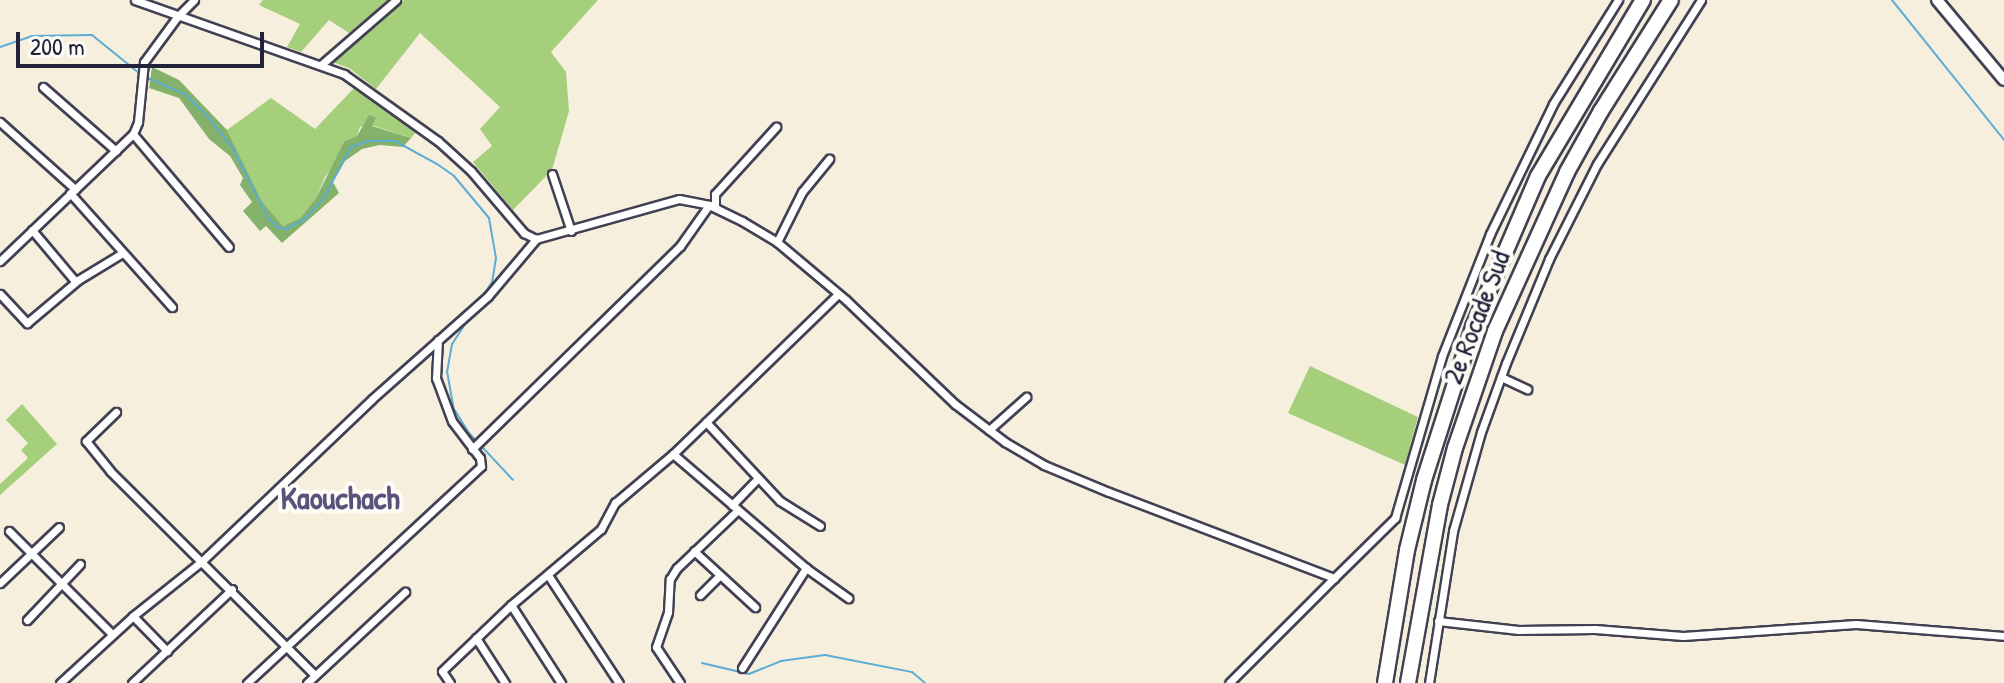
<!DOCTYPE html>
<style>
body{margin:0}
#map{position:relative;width:2004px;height:683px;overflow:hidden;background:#f6efdd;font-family:"Patrick Hand",sans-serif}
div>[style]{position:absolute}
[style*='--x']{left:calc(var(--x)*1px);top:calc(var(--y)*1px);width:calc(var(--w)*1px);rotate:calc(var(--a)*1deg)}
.green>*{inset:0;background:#a5cf7b}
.forest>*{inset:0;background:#84b26b}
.stream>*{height:2px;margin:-1px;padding:0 1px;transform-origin:1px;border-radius:1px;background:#5cacd6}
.roads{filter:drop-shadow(2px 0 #424153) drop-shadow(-2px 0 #424153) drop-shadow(0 2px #424153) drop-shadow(0 -2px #424153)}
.street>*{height:7px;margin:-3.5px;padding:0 3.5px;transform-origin:3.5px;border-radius:3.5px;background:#fff}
.secondary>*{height:10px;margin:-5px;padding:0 5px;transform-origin:5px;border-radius:5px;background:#fff}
.highway>*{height:14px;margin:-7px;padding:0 7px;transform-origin:7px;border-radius:7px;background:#fff}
span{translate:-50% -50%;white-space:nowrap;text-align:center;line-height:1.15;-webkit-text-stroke:8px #fdfcf7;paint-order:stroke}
.street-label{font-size:28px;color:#22223b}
.quarter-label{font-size:32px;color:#5a527c;font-weight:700}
.scale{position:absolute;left:16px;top:32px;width:248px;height:36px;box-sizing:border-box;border:4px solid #22223b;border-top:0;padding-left:10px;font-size:24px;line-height:28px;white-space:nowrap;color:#22223b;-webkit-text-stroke:6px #fdfcf7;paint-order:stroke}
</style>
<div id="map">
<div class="green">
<i style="clip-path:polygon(263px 0,388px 0,349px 33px,329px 20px,301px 52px,287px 47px,300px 24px,259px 5px)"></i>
<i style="clip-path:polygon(404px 0,598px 0,551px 52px,566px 72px,569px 111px,552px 170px,513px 210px,473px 162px,492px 146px,480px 129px,500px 107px,420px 33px,376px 89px,349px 68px,332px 62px)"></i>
<i style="clip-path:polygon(355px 87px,417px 131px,411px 138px,371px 125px,360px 127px,357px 136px,325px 177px,316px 198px,300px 218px,283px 226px,262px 201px,227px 130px,271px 98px,315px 129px)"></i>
<i style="clip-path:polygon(1310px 366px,1418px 417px,1405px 465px,1288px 413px)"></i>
<i style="clip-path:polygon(22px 404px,57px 444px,0 495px,0 484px,28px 458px,21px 450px,28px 443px,6px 420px)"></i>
</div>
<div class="forest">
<i style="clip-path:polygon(152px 67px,179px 80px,227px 130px,262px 201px,283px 226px,300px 218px,316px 198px,344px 142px,357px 136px,369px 115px,376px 118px,372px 126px,411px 138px,403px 147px,380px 145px,362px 149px,345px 161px,333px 182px,339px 193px,282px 243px,266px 226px,260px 231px,243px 211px,252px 202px,240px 185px,243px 178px,230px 156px,209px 139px,179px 98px,149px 88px)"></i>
</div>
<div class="stream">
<i style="--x:1892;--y:0;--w:179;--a:51.3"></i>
<i style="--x:0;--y:47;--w:34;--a:-19"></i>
<i style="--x:32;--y:36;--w:60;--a:-1"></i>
<i style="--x:92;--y:35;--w:60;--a:39"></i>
<i style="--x:145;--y:77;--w:43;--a:23"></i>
<i style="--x:185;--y:94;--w:34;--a:45"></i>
<i style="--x:209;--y:118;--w:37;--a:52"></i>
<i style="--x:232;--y:147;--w:80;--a:63.1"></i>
<i style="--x:268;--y:218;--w:13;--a:45"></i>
<i style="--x:277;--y:227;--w:9;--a:13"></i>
<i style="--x:286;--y:229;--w:21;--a:-28"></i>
<i style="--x:305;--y:219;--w:27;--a:-48"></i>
<i style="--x:323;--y:199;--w:59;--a:-61.7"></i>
<i style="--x:351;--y:147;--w:18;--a:-19"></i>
<i style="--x:368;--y:141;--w:27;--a:0"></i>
<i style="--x:395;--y:141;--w:48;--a:28.7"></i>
<i style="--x:437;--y:164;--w:21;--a:35"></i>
<i style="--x:454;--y:176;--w:55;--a:50.2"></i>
<i style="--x:489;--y:218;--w:41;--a:80.1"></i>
<i style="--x:496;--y:258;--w:24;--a:99"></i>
<i style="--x:492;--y:282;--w:17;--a:123"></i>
<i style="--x:469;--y:318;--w:31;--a:123"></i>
<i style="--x:452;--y:344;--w:27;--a:100"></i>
<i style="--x:447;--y:371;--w:39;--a:80"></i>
<i style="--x:454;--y:409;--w:28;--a:58"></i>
<i style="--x:469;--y:433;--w:64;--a:46.9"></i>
<i style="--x:702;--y:663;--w:48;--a:13.2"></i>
<i style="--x:749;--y:674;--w:35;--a:-22"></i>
<i style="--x:781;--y:661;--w:44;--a:-7.8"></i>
<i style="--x:825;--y:655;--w:89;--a:11.1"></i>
<i style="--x:912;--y:672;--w:17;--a:40"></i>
</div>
<div class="roads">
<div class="street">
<i style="--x:135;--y:0;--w:222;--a:19.5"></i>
<i style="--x:344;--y:74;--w:115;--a:35.5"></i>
<i style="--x:438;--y:141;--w:45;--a:42.3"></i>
<i style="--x:471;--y:171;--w:82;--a:49.5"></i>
<i style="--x:524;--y:233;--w:13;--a:27"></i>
<i style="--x:536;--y:239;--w:148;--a:-15.6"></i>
<i style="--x:679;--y:199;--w:31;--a:11"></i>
<i style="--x:709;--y:205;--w:37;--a:26"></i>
<i style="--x:742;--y:221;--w:41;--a:31"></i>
<i style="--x:777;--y:242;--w:90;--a:40"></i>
<i style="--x:846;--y:300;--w:151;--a:43.7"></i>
<i style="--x:955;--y:404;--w:63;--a:37.2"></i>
<i style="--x:1005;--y:442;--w:45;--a:30.5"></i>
<i style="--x:1044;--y:465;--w:70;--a:22.6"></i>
<i style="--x:1109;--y:492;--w:241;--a:20.9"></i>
<i style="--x:1334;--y:578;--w:148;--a:135"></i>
<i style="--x:322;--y:64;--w:98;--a:-40.9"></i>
<i style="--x:43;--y:87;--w:97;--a:41.2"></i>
<i style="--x:0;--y:122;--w:101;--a:41.8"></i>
<i style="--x:133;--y:134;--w:148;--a:49.7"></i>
<i style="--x:552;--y:174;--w:60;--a:71.6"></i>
<i style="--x:70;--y:193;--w:153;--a:48.2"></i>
<i style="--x:715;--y:207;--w:13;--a:-90"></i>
<i style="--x:715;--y:194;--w:91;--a:-47.7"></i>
<i style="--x:32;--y:230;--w:67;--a:49.9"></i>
<i style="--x:777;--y:242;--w:56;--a:-63.4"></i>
<i style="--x:802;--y:192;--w:43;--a:-50.7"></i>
<i style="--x:0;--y:261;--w:184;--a:-43.7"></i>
<i style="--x:133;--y:134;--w:13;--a:-67"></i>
<i style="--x:138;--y:122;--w:60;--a:-84.3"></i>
<i style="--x:144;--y:62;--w:56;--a:-53.7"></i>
<i style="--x:177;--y:17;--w:24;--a:-45"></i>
<i style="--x:0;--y:294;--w:40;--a:47"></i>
<i style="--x:27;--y:323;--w:67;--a:-40.1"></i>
<i style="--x:78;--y:280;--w:50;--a:-31.2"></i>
<i style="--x:1501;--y:377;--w:29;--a:25"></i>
<i style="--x:116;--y:412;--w:42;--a:136"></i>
<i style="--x:86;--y:441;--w:38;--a:51"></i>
<i style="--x:110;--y:471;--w:289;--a:44.9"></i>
<i style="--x:706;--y:422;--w:108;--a:46.9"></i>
<i style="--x:780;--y:501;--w:47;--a:32"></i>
<i style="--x:989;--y:430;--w:50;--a:-41.7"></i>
<i style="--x:472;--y:449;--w:291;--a:-44.3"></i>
<i style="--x:680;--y:246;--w:50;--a:-54.7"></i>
<i style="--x:673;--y:454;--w:175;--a:40.6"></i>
<i style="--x:806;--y:568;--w:52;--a:35.5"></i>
<i style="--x:732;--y:505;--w:35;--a:-46"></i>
<i style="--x:9;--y:531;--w:146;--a:45"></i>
<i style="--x:694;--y:551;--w:83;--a:42.6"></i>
<i style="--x:548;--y:575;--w:129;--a:56.7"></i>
<i style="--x:1334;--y:578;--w:86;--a:-44.5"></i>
<i style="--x:1395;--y:518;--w:169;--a:-73.8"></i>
<i style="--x:1442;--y:356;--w:131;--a:-68.5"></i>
<i style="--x:1490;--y:234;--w:144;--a:-64.1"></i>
<i style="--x:1553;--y:104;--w:123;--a:-58"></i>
<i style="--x:0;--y:583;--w:81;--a:-43.5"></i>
<i style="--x:700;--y:595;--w:28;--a:-45"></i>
<i style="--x:511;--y:605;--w:93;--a:57.3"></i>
<i style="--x:133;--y:616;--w:49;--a:45.8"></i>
<i style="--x:27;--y:620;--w:77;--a:-46.6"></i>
<i style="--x:1438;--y:621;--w:81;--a:6.4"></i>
<i style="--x:1518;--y:630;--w:77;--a:-0.7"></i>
<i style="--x:1595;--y:629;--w:88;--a:4.5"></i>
<i style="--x:1683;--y:636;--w:173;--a:-4"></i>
<i style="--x:1856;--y:624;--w:148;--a:4.6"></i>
<i style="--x:476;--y:638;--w:54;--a:57.2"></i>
<i style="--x:742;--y:668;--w:119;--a:-57.4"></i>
<i style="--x:60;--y:683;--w:99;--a:-42.5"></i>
<i style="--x:133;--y:616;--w:87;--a:-38.5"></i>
<i style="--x:201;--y:562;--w:236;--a:-43.6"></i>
<i style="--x:372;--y:399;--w:155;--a:-41.6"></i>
<i style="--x:488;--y:296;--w:75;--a:-49.9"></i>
<i style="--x:132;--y:683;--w:137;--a:-43.2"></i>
<i style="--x:247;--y:683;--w:319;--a:-42.8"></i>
<i style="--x:481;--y:466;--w:8;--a:-97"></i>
<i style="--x:480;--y:458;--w:46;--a:-127.1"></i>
<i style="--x:452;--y:421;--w:46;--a:-110.4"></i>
<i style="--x:436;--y:378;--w:38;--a:-87"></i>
<i style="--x:307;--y:683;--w:134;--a:-42.9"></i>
<i style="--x:450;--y:683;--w:14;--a:-124"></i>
<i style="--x:442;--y:671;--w:95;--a:-43.7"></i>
<i style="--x:511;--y:605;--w:118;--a:-40.2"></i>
<i style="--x:601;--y:529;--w:30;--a:-62"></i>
<i style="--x:615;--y:503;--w:76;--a:-40.2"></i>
<i style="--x:673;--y:454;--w:230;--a:-44.1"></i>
<i style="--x:680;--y:683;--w:43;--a:-123.7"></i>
<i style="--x:656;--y:647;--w:37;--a:-71"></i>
<i style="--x:668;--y:612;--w:33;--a:-87"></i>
<i style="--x:670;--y:579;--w:13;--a:-58"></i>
<i style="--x:677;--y:568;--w:84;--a:-43.6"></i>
<i style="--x:1429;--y:683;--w:154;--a:-81"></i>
<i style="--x:1453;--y:531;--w:103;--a:-74.2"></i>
<i style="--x:1481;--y:432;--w:73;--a:-70.1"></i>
<i style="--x:1506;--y:363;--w:113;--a:-67.5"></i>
<i style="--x:1549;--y:259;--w:106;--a:-63.2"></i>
<i style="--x:1597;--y:164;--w:194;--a:-57.6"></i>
</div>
<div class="secondary">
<i style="--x:1937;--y:0;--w:104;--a:50.1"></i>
</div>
<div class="highway">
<i style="--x:1385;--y:683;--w:135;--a:-80.6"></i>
<i style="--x:1407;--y:550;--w:72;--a:-76.3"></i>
<i style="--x:1424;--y:480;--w:161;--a:-72.2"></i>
<i style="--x:1473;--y:327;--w:164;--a:-66.7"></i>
<i style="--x:1538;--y:176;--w:205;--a:-59.2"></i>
<i style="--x:1408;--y:683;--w:181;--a:-79.8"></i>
<i style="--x:1440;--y:505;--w:59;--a:-75.3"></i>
<i style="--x:1455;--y:448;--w:124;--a:-71.1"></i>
<i style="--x:1495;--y:331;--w:175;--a:-65.6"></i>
<i style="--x:1567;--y:172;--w:70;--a:-60.9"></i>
<i style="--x:1601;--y:111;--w:131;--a:-57.8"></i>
</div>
</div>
<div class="street-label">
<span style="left:1476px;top:317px;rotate:-69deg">2e Rocade Sud</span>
</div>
<div class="quarter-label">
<span style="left:340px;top:498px">Kaouchach</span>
</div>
<div class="scale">200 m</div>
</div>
